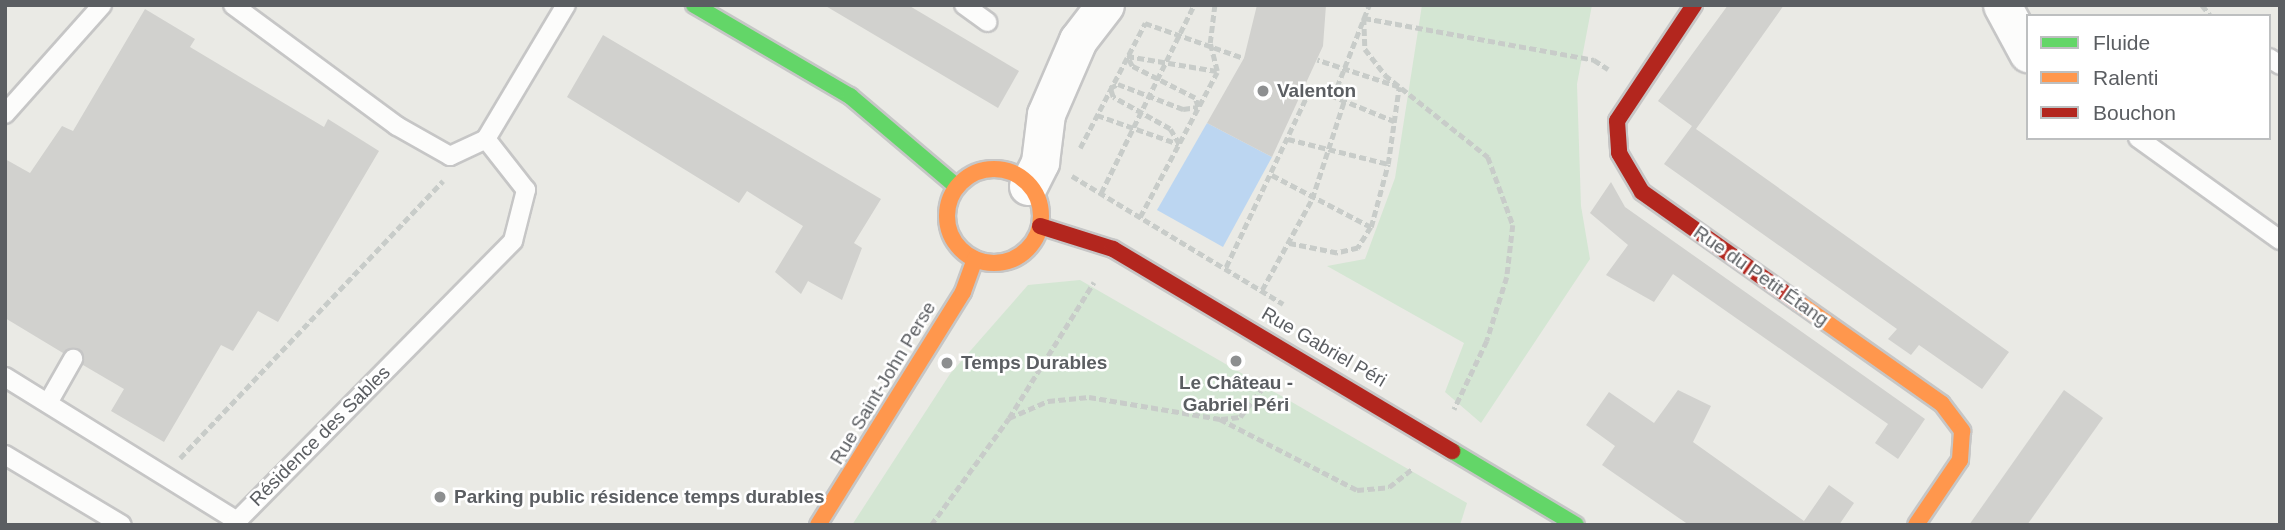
<!DOCTYPE html>
<meta charset="utf-8">
<style>
body{margin:0}
#map{position:relative;width:2285px;height:530px;overflow:hidden;background:#eaeae5;font-family:Arial,sans-serif}
div>[style]{position:absolute}
[style*='--x']{left:calc(var(--x)*1px);top:calc(var(--y)*1px);width:calc(var(--w)*1px);rotate:calc(var(--a)*1deg)}
.green>*{inset:0;background:#d4e6d3}
.water>*{inset:0;background:#bcd6f1}
.building>*{inset:0;background:#d1d1ce}
.path>*{height:4.5px;margin-top:-2.25px;transform-origin:0;background:repeating-linear-gradient(90deg,#c8ccc9 0 7px,transparent 0 10.5px)}
.roads{filter:drop-shadow(2px 0 #c6c6c6) drop-shadow(-2px 0 #c6c6c6) drop-shadow(0 2px #c6c6c6) drop-shadow(0 -2px #c6c6c6)}
.lane>*{height:18px;margin:-9px;padding:0 9px;transform-origin:9px;border-radius:9px;background:#fcfcfb}
.street>*{height:37px;margin:-18.5px;padding:0 18.5px;transform-origin:18.5px;border-radius:18.5px;background:#fcfcfb}
.fast>*{height:16px;margin:-8px;padding:0 8px;transform-origin:8px;border-radius:8px;background:#63d668}
.slow>*{height:16px;margin:-8px;padding:0 8px;transform-origin:8px;border-radius:8px;background:#ff974d}
.slow>.ring{margin:-8px;padding:0;box-sizing:content-box;background:none;border:16px solid #ff974d;border-radius:50%}
.jam>*{height:16px;margin:-8px;padding:0 8px;transform-origin:8px;border-radius:8px;background:#b3261e}
.dots>*{width:19px;height:19px;translate:-50% -50%;box-sizing:border-box;border:4px solid #fff;border-radius:50%}
span{translate:-50% -50%;white-space:nowrap;text-align:center;line-height:1.15;-webkit-text-stroke:5px #fff;paint-order:stroke}
.poi-label{font-size:19px;color:#5b5e62;font-weight:700}
.left{translate:0 -50%;text-align:left}
.street-label{font-size:19px;color:#5b5e62}
.frame{position:absolute;inset:0;border:7px solid #5b5e62;pointer-events:none}
.legend{position:absolute;left:2026px;top:14px;width:245px;height:126px;box-sizing:border-box;background:#fff;border:2px solid #bdbfc0;margin:0;padding:9px 12px;list-style:none;font-size:21px;color:#5b5e62}
.legend li{display:flex;align-items:center;gap:14px;height:35px}
.legend b{width:35px;border:2px solid #bdbfc0}
</style>
<div id="map">
<div class="green">
<i style="clip-path:polygon(1422px 5px,1592px 5px,1577px 84px,1581px 206px,1590px 259px,1481px 423px,1445px 392px,1464px 343px,1327px 266px,1365px 259px,1395px 178px)"></i>
<i style="clip-path:polygon(1080px 280px,1467px 503px,1460px 525px,852px 525px,950px 374px,1028px 285px)"></i>
</div>
<div class="water">
<i style="clip-path:polygon(1207px 123px,1272px 157px,1223px 247px,1157px 210px)"></i>
</div>
<div class="building">
<i style="clip-path:polygon(824px 5px,908px 5px,1019px 71px,998px 108px)"></i>
<i style="clip-path:polygon(1257px 5px,1326px 5px,1323px 46px,1272px 157px,1207px 123px,1244px 58px)"></i>
<i style="clip-path:polygon(1728px 5px,1784px 5px,1696px 129px,2009px 352px,1982px 389px,1919px 345px,1911px 355px,1888px 339px,1897px 329px,1664px 164px,1692px 126px,1658px 101px)"></i>
<i style="clip-path:polygon(145px 9px,195px 39px,190px 47px,324px 127px,328px 119px,379px 151px,278px 322px,258px 311px,233px 351px,221px 345px,164px 442px,111px 411px,124px 389px,83px 365px,79px 350px,63px 353px,5px 318px,5px 159px,30px 173px,62px 126px,73px 131px)"></i>
<i style="clip-path:polygon(603px 35px,881px 199px,854px 243px,862px 248px,842px 300px,808px 281px,801px 294px,775px 272px,803px 226px,747px 191px,739px 203px,567px 97px)"></i>
<i style="clip-path:polygon(1611px 182px,1625px 207px,1925px 419px,1898px 459px,1875px 443px,1888px 424px,1673px 274px,1654px 302px,1606px 275px,1628px 245px,1590px 213px)"></i>
<i style="clip-path:polygon(1678px 390px,1711px 406px,1693px 442px,1804px 521px,1829px 485px,1854px 503px,1839px 525px,1689px 525px,1602px 465px,1615px 446px,1586px 425px,1609px 392px,1654px 423px)"></i>
<i style="clip-path:polygon(2064px 390px,2103px 418px,2027px 525px,1969px 525px)"></i>
</div>
<div class="path">
<i style="--x:2202;--y:5;--w:14;--a:51"></i>
<i style="--x:1364;--y:18;--w:31;--a:88"></i>
<i style="--x:1365;--y:49;--w:33;--a:52"></i>
<i style="--x:1385;--y:75;--w:132;--a:38.5"></i>
<i style="--x:1488;--y:157;--w:72;--a:69.8"></i>
<i style="--x:1513;--y:225;--w:52;--a:96.6"></i>
<i style="--x:1507;--y:277;--w:67;--a:107.4"></i>
<i style="--x:1487;--y:341;--w:76;--a:115.6"></i>
<i style="--x:1364;--y:18;--w:234;--a:10.3"></i>
<i style="--x:1594;--y:60;--w:17;--a:33"></i>
<i style="--x:1333;--y:97;--w:99;--a:-68.6"></i>
<i style="--x:1097;--y:115;--w:87;--a:19.5"></i>
<i style="--x:1179;--y:144;--w:17;--a:-121"></i>
<i style="--x:1170;--y:129;--w:65;--a:-150.7"></i>
<i style="--x:1113;--y:97;--w:9;--a:-108"></i>
<i style="--x:1110;--y:88;--w:9;--a:-27"></i>
<i style="--x:1118;--y:84;--w:70;--a:21"></i>
<i style="--x:1183;--y:109;--w:15;--a:-8"></i>
<i style="--x:1198;--y:107;--w:9;--a:-108"></i>
<i style="--x:1195;--y:98;--w:71;--a:-153.1"></i>
<i style="--x:1132;--y:66;--w:11;--a:-117"></i>
<i style="--x:1127;--y:56;--w:91;--a:9.5"></i>
<i style="--x:1217;--y:71;--w:29;--a:-104"></i>
<i style="--x:1210;--y:43;--w:38;--a:-83"></i>
<i style="--x:1288;--y:139;--w:103;--a:14"></i>
<i style="--x:1388;--y:164;--w:78;--a:-81.9"></i>
<i style="--x:1399;--y:87;--w:86;--a:-161.8"></i>
<i style="--x:1080;--y:148;--w:141;--a:-62.5"></i>
<i style="--x:1145;--y:23;--w:105;--a:19.5"></i>
<i style="--x:1272;--y:175;--w:112;--a:27.7"></i>
<i style="--x:1371;--y:227;--w:25;--a:122"></i>
<i style="--x:1358;--y:248;--w:22;--a:167"></i>
<i style="--x:1337;--y:253;--w:51;--a:-168.7"></i>
<i style="--x:1072;--y:176;--w:247;--a:31.2"></i>
<i style="--x:1101;--y:193;--w:210;--a:-63.7"></i>
<i style="--x:1140;--y:217;--w:164;--a:-62"></i>
<i style="--x:1371;--y:227;--w:65;--a:-74.9"></i>
<i style="--x:1226;--y:267;--w:199;--a:-64.7"></i>
<i style="--x:1311;--y:87;--w:90;--a:22.3"></i>
<i style="--x:1262;--y:290;--w:104;--a:-61.2"></i>
<i style="--x:1312;--y:199;--w:103;--a:-71.9"></i>
<i style="--x:1009;--y:418;--w:43;--a:-23.6"></i>
<i style="--x:1048;--y:401;--w:41;--a:-5.6"></i>
<i style="--x:1089;--y:397;--w:133;--a:9.5"></i>
<i style="--x:1220;--y:419;--w:154;--a:27.4"></i>
<i style="--x:1357;--y:490;--w:32;--a:-5"></i>
<i style="--x:1389;--y:487;--w:31;--a:-38"></i>
<i style="--x:1221;--y:419;--w:19;--a:-6"></i>
<i style="--x:1240;--y:417;--w:46;--a:-52.1"></i>
<i style="--x:180;--y:458;--w:382;--a:-46.5"></i>
<i style="--x:931;--y:525;--w:132;--a:-53.9"></i>
<i style="--x:1009;--y:418;--w:160;--a:-58"></i>
</div>
<div class="roads">
<div class="lane">
<i style="--x:233;--y:5;--w:204;--a:36.4"></i>
<i style="--x:397;--y:126;--w:61;--a:29.5"></i>
<i style="--x:450;--y:156;--w:40;--a:-25"></i>
<i style="--x:486;--y:139;--w:156;--a:-59.2"></i>
<i style="--x:964;--y:5;--w:29;--a:36"></i>
<i style="--x:2269;--y:58;--w:13;--a:32"></i>
<i style="--x:5;--y:114;--w:146;--a:-48.3"></i>
<i style="--x:2138;--y:138;--w:175;--a:35.7"></i>
<i style="--x:5;--y:377;--w:273;--a:31.8"></i>
<i style="--x:237;--y:521;--w:393;--a:-45.4"></i>
<i style="--x:513;--y:241;--w:53;--a:-75.7"></i>
<i style="--x:526;--y:190;--w:65;--a:-128.1"></i>
<i style="--x:48;--y:403;--w:51;--a:-60.4"></i>
<i style="--x:5;--y:455;--w:136;--a:30.9"></i>
</div>
<div class="street">
<i style="--x:2002;--y:5;--w:55;--a:61.6"></i>
<i style="--x:1028;--y:186;--w:27;--a:-63"></i>
<i style="--x:1040;--y:162;--w:48;--a:-82.9"></i>
<i style="--x:1046;--y:114;--w:81;--a:-66.6"></i>
<i style="--x:1078;--y:40;--w:44;--a:-52.4"></i>
</div>
<div class="fast">
<i style="--x:694;--y:5;--w:181;--a:30.3"></i>
<i style="--x:850;--y:96;--w:139;--a:40.3"></i>
<i style="--x:1452;--y:451;--w:144;--a:30.8"></i>
</div>
<div class="slow">
<i class="ring" style="left:947px;top:169px;width:78px;height:78px"></i>
<i style="--x:1799;--y:303;--w:175;--a:35.2"></i>
<i style="--x:1942;--y:404;--w:34;--a:53"></i>
<i style="--x:1962;--y:431;--w:29;--a:94"></i>
<i style="--x:1960;--y:460;--w:78;--a:124.1"></i>
<i style="--x:818;--y:525;--w:274;--a:-58.1"></i>
<i style="--x:963;--y:292;--w:35;--a:-70"></i>
</div>
<div class="jam">
<i style="--x:1694;--y:5;--w:139;--a:123.6"></i>
<i style="--x:1617;--y:121;--w:32;--a:86"></i>
<i style="--x:1619;--y:153;--w:45;--a:59.5"></i>
<i style="--x:1642;--y:192;--w:192;--a:35.3"></i>
<i style="--x:1040;--y:226;--w:77;--a:17.5"></i>
<i style="--x:1113;--y:249;--w:395;--a:30.8"></i>
</div>
</div>
<div class="dots">
<i style="left:1263px;top:91px;background:#8d8f90"></i>
<i style="left:1236px;top:361px;background:#8d8f90"></i>
<i style="left:947px;top:363px;background:#8d8f90"></i>
<i style="left:440px;top:497px;background:#8d8f90"></i>
</div>
<div class="poi-label">
<span class="left" style="left:1277px;top:91px">Valenton</span>
<span class="left" style="left:961px;top:363px">Temps Durables</span>
<span style="left:1236px;top:394px">Le Château -<br>Gabriel Péri</span>
<span class="left" style="left:454px;top:497px">Parking public résidence temps durables</span>
</div>
<div class="street-label">
<span style="left:1761px;top:276px;rotate:35deg">Rue du Petit Étang</span>
<span style="left:1324px;top:347px;rotate:30deg">Rue Gabriel Péri</span>
<span style="left:883px;top:383px;rotate:-59deg">Rue Saint-John Perse</span>
<span style="left:320px;top:436px;rotate:-45deg">Résidence des Sables</span>
</div>
<div class="frame"></div>
<ul class="legend">
<li><b style="height:9px;background:#63d668"></b>Fluide</li>
<li><b style="height:9px;background:#ff974d"></b>Ralenti</li>
<li><b style="height:9px;background:#b3261e"></b>Bouchon</li>
</ul>
</div>
